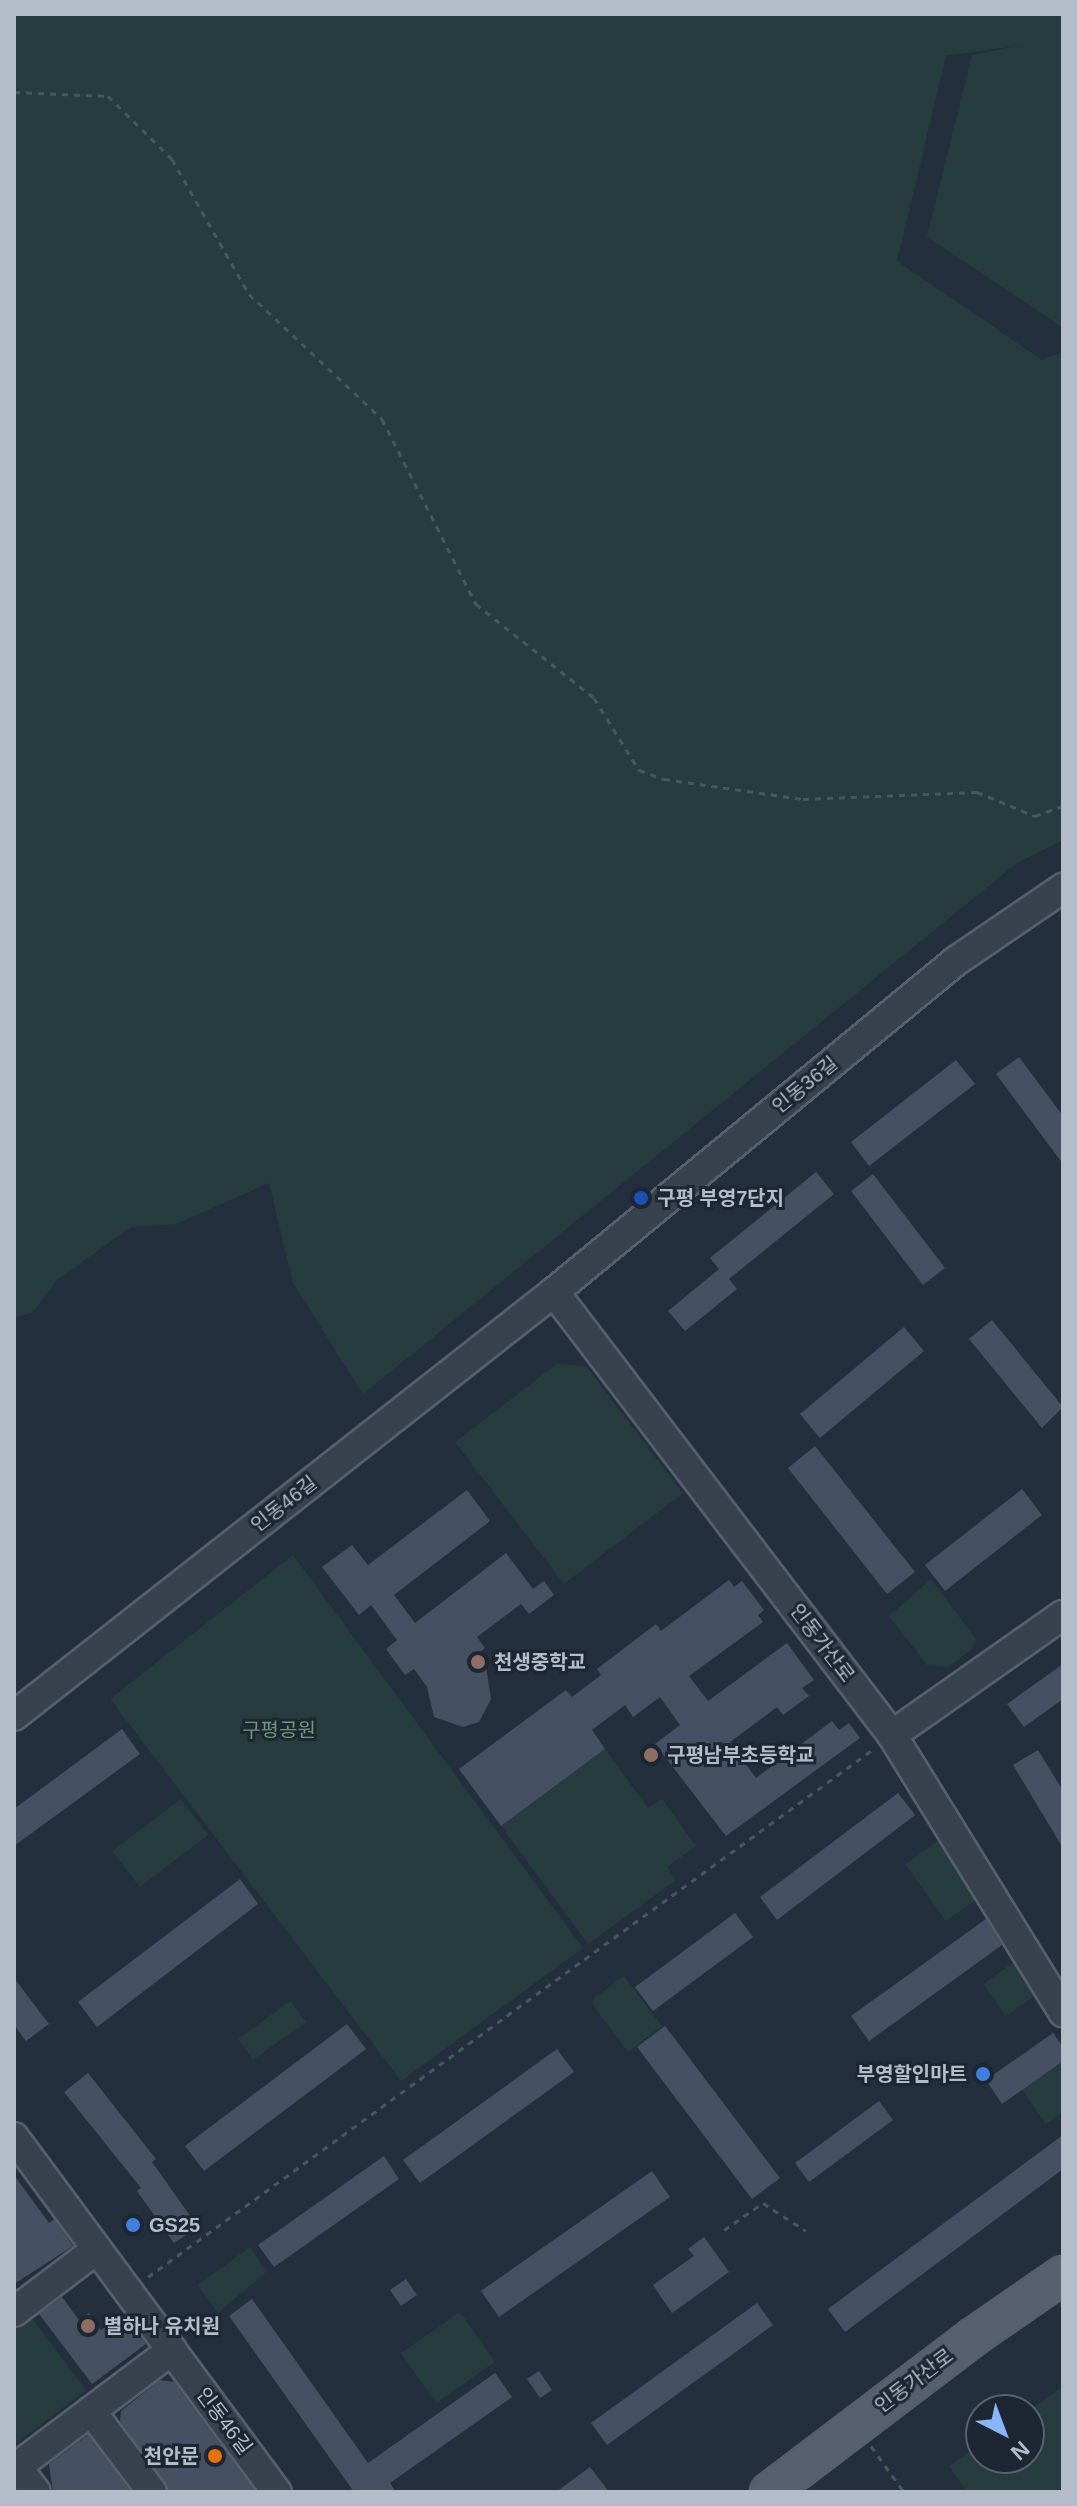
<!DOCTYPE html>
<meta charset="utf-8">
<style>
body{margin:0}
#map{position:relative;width:1077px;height:2506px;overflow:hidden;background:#242f3e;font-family:Helvetica,"Noto Sans KR",sans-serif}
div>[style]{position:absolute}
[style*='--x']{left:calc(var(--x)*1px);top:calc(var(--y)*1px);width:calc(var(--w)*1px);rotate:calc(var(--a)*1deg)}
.green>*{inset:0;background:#263c3f}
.building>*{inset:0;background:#455162}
.path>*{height:3px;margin-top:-1.5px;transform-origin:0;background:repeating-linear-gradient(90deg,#44595c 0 6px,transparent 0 12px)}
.roads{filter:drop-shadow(2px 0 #565f6c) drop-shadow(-2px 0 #565f6c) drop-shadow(0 2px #565f6c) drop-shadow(0 -2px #565f6c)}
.minor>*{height:28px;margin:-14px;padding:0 14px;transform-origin:14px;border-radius:14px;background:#38414e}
.major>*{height:36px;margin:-18px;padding:0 18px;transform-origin:18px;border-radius:18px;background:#56606e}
.dots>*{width:22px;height:22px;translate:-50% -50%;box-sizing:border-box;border:4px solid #1d2633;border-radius:50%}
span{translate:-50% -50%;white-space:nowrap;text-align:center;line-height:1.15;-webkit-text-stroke:6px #1d2633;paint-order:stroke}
.street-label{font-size:20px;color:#b4bcc9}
.poi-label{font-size:20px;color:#b4bcc9;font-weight:700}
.left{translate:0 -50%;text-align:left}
.right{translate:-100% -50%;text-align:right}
.park-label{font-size:20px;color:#6b9a76}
.frame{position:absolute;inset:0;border:16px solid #b4bcc9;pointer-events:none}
.north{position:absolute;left:965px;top:2394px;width:80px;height:80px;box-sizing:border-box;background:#1d2633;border:2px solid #59626f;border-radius:50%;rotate:138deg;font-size:22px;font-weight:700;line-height:32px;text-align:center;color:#b4bcc9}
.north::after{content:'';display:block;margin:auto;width:28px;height:36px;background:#8ab4f8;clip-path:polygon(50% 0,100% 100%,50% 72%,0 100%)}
</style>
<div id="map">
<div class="green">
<i style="clip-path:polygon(14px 14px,1063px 14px,1063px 328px,927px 237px,972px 55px,1027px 44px,946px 56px,897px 261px,1042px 360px,1063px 352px,1063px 840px,1017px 863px,363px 1394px,293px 1283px,269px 1183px,176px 1224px,131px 1227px,57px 1280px,32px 1313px,14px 1317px)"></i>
<i style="clip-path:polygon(557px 1364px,586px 1366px,683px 1493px,564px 1584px,455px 1442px)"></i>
<i style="clip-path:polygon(293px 1555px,583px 1948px,401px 2081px,110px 1699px)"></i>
<i style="clip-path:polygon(931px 1579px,976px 1639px,974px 1647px,949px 1667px,927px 1665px,889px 1616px)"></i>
<i style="clip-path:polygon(605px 1749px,648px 1808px,662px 1799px,696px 1846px,667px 1867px,676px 1880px,588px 1944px,501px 1826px)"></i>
<i style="clip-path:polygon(181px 1799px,208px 1835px,140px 1887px,112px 1851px)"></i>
<i style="clip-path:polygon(944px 1837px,984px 1894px,946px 1921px,905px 1864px)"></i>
<i style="clip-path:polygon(1021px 1957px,1044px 1989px,1006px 2016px,983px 1984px)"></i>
<i style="clip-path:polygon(624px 1976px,662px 2026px,628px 2052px,593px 2005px,594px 1998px)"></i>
<i style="clip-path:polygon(290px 2001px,306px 2022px,253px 2060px,238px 2039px)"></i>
<i style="clip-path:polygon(1063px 2058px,1063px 2112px,1046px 2124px,1021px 2088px)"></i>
<i style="clip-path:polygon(250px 2247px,267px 2271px,218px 2313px,198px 2285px)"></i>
<i style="clip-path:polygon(460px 2312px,495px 2362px,436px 2403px,401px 2353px)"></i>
<i style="clip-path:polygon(31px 2317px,86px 2390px,14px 2445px,14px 2329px)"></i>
<i style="clip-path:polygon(1063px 2387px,1063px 2492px,967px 2492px,949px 2466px,981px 2444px,981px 2458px,1029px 2458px,1029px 2410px)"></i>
</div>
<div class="building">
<i style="clip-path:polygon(1019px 1057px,1063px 1116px,1063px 1164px,996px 1074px)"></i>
<i style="clip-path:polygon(956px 1060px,975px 1084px,869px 1166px,851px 1142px)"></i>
<i style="clip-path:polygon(816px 1172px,834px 1194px,729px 1279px,737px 1289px,685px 1331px,668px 1311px,719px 1269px,710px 1258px)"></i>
<i style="clip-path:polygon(873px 1174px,945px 1268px,923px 1285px,851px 1191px)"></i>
<i style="clip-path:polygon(992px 1320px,1063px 1407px,1042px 1428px,969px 1339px)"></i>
<i style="clip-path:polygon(904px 1327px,924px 1351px,820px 1438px,800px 1414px)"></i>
<i style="clip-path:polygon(815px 1446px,915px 1572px,887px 1594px,788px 1468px)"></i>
<i style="clip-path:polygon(1022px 1489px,1042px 1515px,945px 1591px,925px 1565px)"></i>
<i style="clip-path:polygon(467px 1490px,490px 1521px,394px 1595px,415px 1623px,506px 1553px,533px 1589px,544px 1581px,554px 1595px,529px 1614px,521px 1604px,477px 1637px,485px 1648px,477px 1655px,486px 1667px,491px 1699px,479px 1722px,463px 1727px,434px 1717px,427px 1687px,414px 1669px,405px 1675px,386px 1649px,397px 1640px,371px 1605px,359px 1615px,322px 1567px,352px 1545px,368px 1565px)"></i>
<i style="clip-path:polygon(729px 1580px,734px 1587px,742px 1581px,764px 1610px,758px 1615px,763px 1622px,689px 1676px,708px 1701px,787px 1643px,814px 1680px,802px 1688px,809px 1696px,783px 1715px,777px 1707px,730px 1742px,756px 1778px,832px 1721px,839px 1730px,849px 1723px,860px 1738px,726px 1836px,655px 1744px,680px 1725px,660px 1697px,633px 1717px,625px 1705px,592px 1730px,605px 1749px,501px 1826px,459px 1769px,566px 1690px,572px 1697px,601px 1675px,597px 1669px,656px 1624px,661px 1631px)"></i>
<i style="clip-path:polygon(1063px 1664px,1063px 1699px,1024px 1727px,1007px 1704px)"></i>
<i style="clip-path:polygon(122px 1729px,140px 1754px,14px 1846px,14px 1809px)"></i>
<i style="clip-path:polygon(1038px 1750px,1063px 1791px,1063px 1848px,1013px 1765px)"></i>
<i style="clip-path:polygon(898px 1793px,915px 1815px,777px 1920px,760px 1897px)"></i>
<i style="clip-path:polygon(240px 1879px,258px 1904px,97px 2027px,78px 2002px)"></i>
<i style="clip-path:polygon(735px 1913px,753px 1937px,653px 2011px,635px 1987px)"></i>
<i style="clip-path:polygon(986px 1919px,1002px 1945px,869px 2041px,851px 2016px)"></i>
<i style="clip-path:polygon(14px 1978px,49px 2024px,26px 2041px,14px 2025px)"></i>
<i style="clip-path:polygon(347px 2024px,366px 2049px,204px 2171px,185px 2146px)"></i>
<i style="clip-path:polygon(665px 2026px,780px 2178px,752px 2199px,637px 2047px)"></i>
<i style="clip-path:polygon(1053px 2033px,1063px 2047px,1063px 2061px,1002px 2104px,986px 2080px)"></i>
<i style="clip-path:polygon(557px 2049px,574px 2072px,420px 2183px,403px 2160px)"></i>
<i style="clip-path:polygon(88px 2073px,156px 2159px,152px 2162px,198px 2227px,174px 2243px,137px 2191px,141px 2188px,64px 2092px)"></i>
<i style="clip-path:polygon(879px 2101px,893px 2120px,809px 2182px,795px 2163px)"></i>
<i style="clip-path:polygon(1063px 2135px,1063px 2169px,845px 2332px,828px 2309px)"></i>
<i style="clip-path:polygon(384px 2156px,399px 2179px,274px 2267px,258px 2245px)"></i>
<i style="clip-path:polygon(652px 2171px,670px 2197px,499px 2317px,481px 2291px)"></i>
<i style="clip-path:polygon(14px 2175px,49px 2223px,54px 2219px,73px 2246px,14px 2284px)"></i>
<i style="clip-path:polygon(704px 2237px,729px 2272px,672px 2313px,653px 2285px,694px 2256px,688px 2249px)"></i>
<i style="clip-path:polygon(406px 2279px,417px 2295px,401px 2306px,390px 2290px)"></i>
<i style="clip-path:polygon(62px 2297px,79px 2320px,89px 2313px,101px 2330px,108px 2325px,116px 2336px,131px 2324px,146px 2344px,92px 2384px,39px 2314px)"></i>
<i style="clip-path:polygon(252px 2299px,368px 2463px,495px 2373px,512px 2397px,390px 2483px,396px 2492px,354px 2492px,229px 2316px)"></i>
<i style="clip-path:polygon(757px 2303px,773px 2325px,607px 2445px,591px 2423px)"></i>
<i style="clip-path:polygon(539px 2371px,552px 2390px,540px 2398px,527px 2379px)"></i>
<i style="clip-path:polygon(160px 2380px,174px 2382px,256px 2492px,169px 2492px,120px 2421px,121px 2411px)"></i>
<i style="clip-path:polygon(88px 2435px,131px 2492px,53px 2492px,49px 2464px)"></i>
<i style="clip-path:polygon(590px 2467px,609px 2492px,556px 2492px)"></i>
</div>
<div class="path">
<i style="--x:14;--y:92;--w:94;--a:2.4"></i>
<i style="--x:108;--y:96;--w:90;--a:44.5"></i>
<i style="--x:172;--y:159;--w:155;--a:60.3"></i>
<i style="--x:249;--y:294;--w:183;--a:43.2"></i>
<i style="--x:382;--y:419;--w:208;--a:63.1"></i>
<i style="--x:476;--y:604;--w:151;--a:38.5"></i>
<i style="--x:594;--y:698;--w:85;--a:58"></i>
<i style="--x:639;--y:770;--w:27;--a:20"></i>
<i style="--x:664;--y:779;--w:140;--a:8.2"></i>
<i style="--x:803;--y:799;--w:174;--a:-2.3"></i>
<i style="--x:977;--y:792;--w:63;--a:22.5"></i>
<i style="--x:1035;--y:816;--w:30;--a:-20"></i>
<i style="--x:724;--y:2230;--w:47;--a:-34.7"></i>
<i style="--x:763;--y:2203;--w:51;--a:33.1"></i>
<i style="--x:148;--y:2277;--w:895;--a:-36.05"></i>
<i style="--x:871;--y:2446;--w:57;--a:54.3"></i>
</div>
<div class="roads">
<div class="minor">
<i style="--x:554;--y:1292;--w:557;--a:52.66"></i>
<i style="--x:892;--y:1735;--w:326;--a:58.3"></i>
<i style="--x:14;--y:1716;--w:687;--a:-38.14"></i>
<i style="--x:554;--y:1292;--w:521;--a:-39.47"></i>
<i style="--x:956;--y:961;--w:130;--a:-34.3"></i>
<i style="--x:892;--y:1735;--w:209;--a:-35.1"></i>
<i style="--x:14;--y:2137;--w:442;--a:53.5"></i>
<i style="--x:14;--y:2312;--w:104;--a:-37.2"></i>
<i style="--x:91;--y:2411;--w:101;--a:53"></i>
<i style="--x:17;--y:2467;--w:31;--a:53"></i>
<i style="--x:14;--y:2469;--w:198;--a:-37"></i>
</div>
<div class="major">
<i style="--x:769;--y:2492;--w:256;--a:-37.2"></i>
<i style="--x:973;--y:2337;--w:109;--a:-34.6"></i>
</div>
</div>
<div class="dots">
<i style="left:641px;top:1198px;background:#1a4fb4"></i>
<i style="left:478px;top:1662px;background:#8d6e63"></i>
<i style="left:651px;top:1755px;background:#8d6e63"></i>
<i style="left:983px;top:2074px;background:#3f7fe0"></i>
<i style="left:133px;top:2225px;background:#3f7fe0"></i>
<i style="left:88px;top:2326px;background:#8d6e63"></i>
<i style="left:215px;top:2456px;background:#e8710a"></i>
</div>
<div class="street-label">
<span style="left:805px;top:1085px;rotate:-39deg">인동36길</span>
<span style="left:284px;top:1504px;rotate:-38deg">인동46길</span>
<span style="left:822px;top:1643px;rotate:53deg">인동가산로</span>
<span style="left:914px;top:2381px;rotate:-37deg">인동가산로</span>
<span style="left:224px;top:2421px;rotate:53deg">인동46길</span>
</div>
<div class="poi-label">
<span class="left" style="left:657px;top:1198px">구평 부영7단지</span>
<span class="left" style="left:494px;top:1662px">천생중학교</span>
<span class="left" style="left:667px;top:1755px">구평남부초등학교</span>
<span class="right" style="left:967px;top:2074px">부영할인마트</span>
<span class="left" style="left:149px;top:2225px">GS25</span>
<span class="left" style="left:104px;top:2326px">별하나 유치원</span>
<span class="right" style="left:199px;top:2456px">천안문</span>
</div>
<div class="park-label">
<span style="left:279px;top:1730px">구평공원</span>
</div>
<div class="frame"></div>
<div class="north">N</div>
</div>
